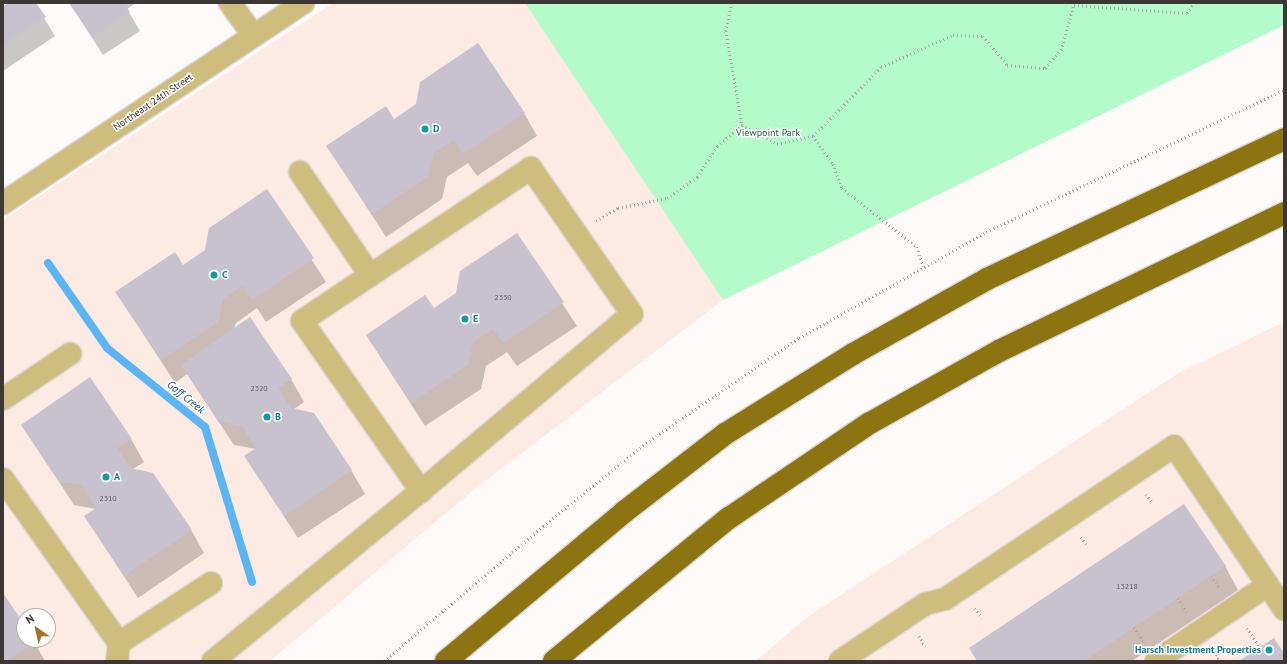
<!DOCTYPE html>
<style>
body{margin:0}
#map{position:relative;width:1287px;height:664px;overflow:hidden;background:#fdfaf9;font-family:"PT Sans",sans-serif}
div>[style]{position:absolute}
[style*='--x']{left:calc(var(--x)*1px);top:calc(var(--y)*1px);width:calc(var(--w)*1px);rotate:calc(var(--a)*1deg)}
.built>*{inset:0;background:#fdeae3}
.green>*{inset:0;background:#b3fcca}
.shadow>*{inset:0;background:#0003}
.stream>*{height:8px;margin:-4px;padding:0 4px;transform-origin:4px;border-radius:4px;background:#59b5f4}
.building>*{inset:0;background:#c7c2ce}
.path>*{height:2.5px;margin-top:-1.25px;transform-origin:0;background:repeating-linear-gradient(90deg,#aaa5a4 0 1px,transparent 0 4px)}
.roads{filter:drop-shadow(1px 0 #dad7d6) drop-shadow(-1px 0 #dad7d6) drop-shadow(0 1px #dad7d6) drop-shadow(0 -1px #dad7d6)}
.minor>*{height:22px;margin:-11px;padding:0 11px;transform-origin:11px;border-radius:11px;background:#cfbd7e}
.highway>*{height:22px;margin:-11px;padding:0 11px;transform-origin:11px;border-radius:11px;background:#8c7510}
.dots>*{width:11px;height:11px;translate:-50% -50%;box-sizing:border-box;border:2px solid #fff;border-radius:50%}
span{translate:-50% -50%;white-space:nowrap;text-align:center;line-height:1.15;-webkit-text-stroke:3px #fff;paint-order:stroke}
.number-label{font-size:8px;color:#5f595a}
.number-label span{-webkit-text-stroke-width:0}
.street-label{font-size:10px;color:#3c3634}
.culture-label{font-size:10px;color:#0d838f;font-weight:700}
.left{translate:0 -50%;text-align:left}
.right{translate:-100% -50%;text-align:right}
.park-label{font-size:10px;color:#1a5f37}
.water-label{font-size:11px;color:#135881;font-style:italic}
.frame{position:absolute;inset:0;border:4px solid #3c3634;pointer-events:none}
.north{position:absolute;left:16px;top:608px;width:40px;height:40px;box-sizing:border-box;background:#fff;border:1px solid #b1afae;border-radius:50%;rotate:326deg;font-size:11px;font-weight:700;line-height:16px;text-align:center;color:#3c3634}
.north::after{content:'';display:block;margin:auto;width:14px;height:18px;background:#a27327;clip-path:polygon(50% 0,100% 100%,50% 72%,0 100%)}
</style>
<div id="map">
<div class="built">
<i style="clip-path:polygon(evenodd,333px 3px,525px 3px,723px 300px,477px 487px,270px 661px,3px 661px,3px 220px,333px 3px,24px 616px,48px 616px,48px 640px,24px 640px,24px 616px)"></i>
<i style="clip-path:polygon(1284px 322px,1284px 661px,756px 661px,806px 618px,1177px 374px)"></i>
</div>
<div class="green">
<i style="clip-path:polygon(525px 3px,1284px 3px,1284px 25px,723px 300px)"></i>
</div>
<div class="shadow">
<i style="clip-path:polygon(10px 3px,35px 3px,55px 36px,3px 71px,3px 7px)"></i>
<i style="clip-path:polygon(70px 3px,136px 3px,127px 9px,140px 31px,103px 55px)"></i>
<i style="clip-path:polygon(524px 113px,537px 136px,477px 176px,468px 163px,447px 177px,442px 199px,386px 237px,327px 146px,394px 120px)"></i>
<i style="clip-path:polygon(266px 190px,326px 282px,266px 322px,257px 308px,236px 323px,234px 329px,291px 379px,304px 402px,293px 410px,351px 470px,365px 494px,298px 538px,245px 456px,256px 449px,234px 445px,187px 374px,175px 383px,116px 292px,183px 266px,206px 251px)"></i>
<i style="clip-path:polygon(517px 234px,577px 326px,517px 366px,507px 352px,486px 366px,481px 389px,425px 426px,367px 336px,434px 310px,457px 294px)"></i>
<i style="clip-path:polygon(22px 425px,131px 439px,144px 462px,133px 469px,191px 530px,204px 553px,138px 598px,85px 516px,96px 509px,74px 505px)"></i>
<i style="clip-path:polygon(1225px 566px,1238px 590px,1132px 661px,977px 661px)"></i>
<i style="clip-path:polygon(3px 595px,24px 626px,24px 640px,33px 640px,45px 661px,3px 661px)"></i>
</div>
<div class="stream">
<i style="--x:48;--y:263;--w:103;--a:55.2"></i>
<i style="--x:107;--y:348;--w:126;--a:38.9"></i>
<i style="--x:205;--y:427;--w:162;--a:73.1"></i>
</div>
<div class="building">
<i style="clip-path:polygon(8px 3px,36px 3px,46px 17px,3px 45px,3px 6px)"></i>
<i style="clip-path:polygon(69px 3px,124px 3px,130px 12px,92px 37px)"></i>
<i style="clip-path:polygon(478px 43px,525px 113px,463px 154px,454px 140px,434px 153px,429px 176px,372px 214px,326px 146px,386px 106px,394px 119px,416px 104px,420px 82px)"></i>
<i style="clip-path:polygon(267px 189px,314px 258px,252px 300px,243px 286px,223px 299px,218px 322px,161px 360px,115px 292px,175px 252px,183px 265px,205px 250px,209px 228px)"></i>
<i style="clip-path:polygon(517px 233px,564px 302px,503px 343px,493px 329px,473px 343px,468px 365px,411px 403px,366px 335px,425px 295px,434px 308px,456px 293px,460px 271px)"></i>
<i style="clip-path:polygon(250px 317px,292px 379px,278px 388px,291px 408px,314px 413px,352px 470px,284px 516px,244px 456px,256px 448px,242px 426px,219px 422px,181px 365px)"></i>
<i style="clip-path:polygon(90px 377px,132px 439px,117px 448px,131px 468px,153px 473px,192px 530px,124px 576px,84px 516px,96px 508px,82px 485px,59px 482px,21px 425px)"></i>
<i style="clip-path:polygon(1184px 504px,1226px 566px,1084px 661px,977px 661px,969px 648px)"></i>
<i style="clip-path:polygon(3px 593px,24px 624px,24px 640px,36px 642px,7px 661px,3px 661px)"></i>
<i style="clip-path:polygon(1274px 638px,1284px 653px,1284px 661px,1239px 661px)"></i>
</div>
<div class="path">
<i style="--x:732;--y:3;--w:29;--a:102"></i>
<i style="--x:726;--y:31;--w:95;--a:80.3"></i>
<i style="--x:742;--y:125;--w:40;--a:28"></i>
<i style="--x:777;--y:144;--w:37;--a:-13"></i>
<i style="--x:813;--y:136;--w:97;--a:-45.4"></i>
<i style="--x:881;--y:67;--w:79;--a:-24"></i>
<i style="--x:953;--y:35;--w:30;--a:2"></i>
<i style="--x:983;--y:36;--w:38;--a:50"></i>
<i style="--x:1007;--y:65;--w:38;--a:5"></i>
<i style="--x:1045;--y:68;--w:24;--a:-48"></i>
<i style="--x:1061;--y:50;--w:49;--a:-74.5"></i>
<i style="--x:1074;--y:5;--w:113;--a:4"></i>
<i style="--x:1187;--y:13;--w:12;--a:-55"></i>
<i style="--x:813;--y:136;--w:34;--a:54"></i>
<i style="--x:833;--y:164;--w:26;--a:69"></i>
<i style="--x:842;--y:188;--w:95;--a:38.2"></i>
<i style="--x:917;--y:247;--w:20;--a:72"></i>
<i style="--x:596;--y:221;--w:26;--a:-31"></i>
<i style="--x:618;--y:208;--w:50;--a:-11.5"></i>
<i style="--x:667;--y:198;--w:37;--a:-35"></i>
<i style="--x:697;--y:177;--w:37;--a:-57"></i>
<i style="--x:717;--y:146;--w:33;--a:-40"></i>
<i style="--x:1146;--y:494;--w:11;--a:52"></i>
<i style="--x:1081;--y:537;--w:12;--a:55"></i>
<i style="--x:1211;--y:576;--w:15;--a:53"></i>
<i style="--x:1178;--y:598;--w:17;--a:57"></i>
<i style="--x:975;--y:608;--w:12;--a:55"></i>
<i style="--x:1134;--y:627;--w:18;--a:56"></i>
<i style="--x:1247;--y:628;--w:23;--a:56"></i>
<i style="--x:919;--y:636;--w:12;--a:59"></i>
<i style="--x:1214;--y:651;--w:12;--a:59"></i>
<i style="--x:384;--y:661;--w:209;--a:-40.3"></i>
<i style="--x:543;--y:526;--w:132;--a:-38.9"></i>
<i style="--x:646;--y:443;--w:186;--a:-34.5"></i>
<i style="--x:799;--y:338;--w:215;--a:-29.5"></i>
<i style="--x:986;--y:232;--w:330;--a:-25.5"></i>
</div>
<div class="roads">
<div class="minor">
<i style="--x:230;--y:3;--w:39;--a:54"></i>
<i style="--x:300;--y:172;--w:125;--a:55.8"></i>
<i style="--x:3;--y:203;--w:361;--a:-33.7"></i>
<i style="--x:3;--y:399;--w:81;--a:-33.9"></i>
<i style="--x:3;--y:479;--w:201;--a:54.7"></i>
<i style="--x:119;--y:643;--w:18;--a:96"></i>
<i style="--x:119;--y:643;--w:110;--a:-33.1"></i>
<i style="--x:213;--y:661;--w:269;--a:-39.3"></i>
<i style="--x:421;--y:491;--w:275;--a:-40"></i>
<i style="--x:632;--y:314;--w:178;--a:-124.7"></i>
<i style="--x:531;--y:168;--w:275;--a:146.3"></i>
<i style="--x:302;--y:321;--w:208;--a:55"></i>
<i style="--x:840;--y:661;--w:102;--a:-33.8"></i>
<i style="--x:925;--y:604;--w:21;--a:-14"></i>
<i style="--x:945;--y:599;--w:275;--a:-33.7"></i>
<i style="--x:1174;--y:446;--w:197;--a:56"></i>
<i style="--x:1156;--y:661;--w:135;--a:-34.2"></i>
</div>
<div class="highway">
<i style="--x:446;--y:661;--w:232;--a:-39.9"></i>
<i style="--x:624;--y:512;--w:128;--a:-37.7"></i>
<i style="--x:725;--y:434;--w:151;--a:-32"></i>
<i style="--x:853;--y:354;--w:154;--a:-29.2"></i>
<i style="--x:987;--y:279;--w:328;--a:-25.2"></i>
<i style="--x:554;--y:661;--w:226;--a:-39.3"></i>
<i style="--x:729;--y:518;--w:170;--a:-34"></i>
<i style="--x:870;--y:423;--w:148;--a:-29.2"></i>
<i style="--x:999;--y:351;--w:317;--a:-25.8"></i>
</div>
</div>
<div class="dots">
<i style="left:425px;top:129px;background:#0f9aa8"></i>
<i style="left:214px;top:275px;background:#0f9aa8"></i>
<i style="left:465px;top:319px;background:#0f9aa8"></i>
<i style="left:267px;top:417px;background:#0f9aa8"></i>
<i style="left:106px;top:477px;background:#0f9aa8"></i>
<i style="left:1269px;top:650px;background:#0f9aa8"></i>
</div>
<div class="number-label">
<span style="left:503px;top:298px">2330</span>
<span style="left:259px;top:389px">2320</span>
<span style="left:108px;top:499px">2310</span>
<span style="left:1127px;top:587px">13218</span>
</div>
<div class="street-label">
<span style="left:153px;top:102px;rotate:-34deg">Northeast 24th Street</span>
</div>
<div class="culture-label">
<span class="left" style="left:433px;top:129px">D</span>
<span class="left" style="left:222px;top:275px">C</span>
<span class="left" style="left:473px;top:319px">E</span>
<span class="left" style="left:275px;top:417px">B</span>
<span class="left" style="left:114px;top:477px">A</span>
<span class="right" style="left:1261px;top:650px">Harsch Investment Properties</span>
</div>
<div class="park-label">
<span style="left:768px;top:133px">Viewpoint Park</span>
</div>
<div class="water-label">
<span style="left:186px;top:397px;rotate:39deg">Goff Creek</span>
</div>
<div class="frame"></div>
<div class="north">N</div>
</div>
